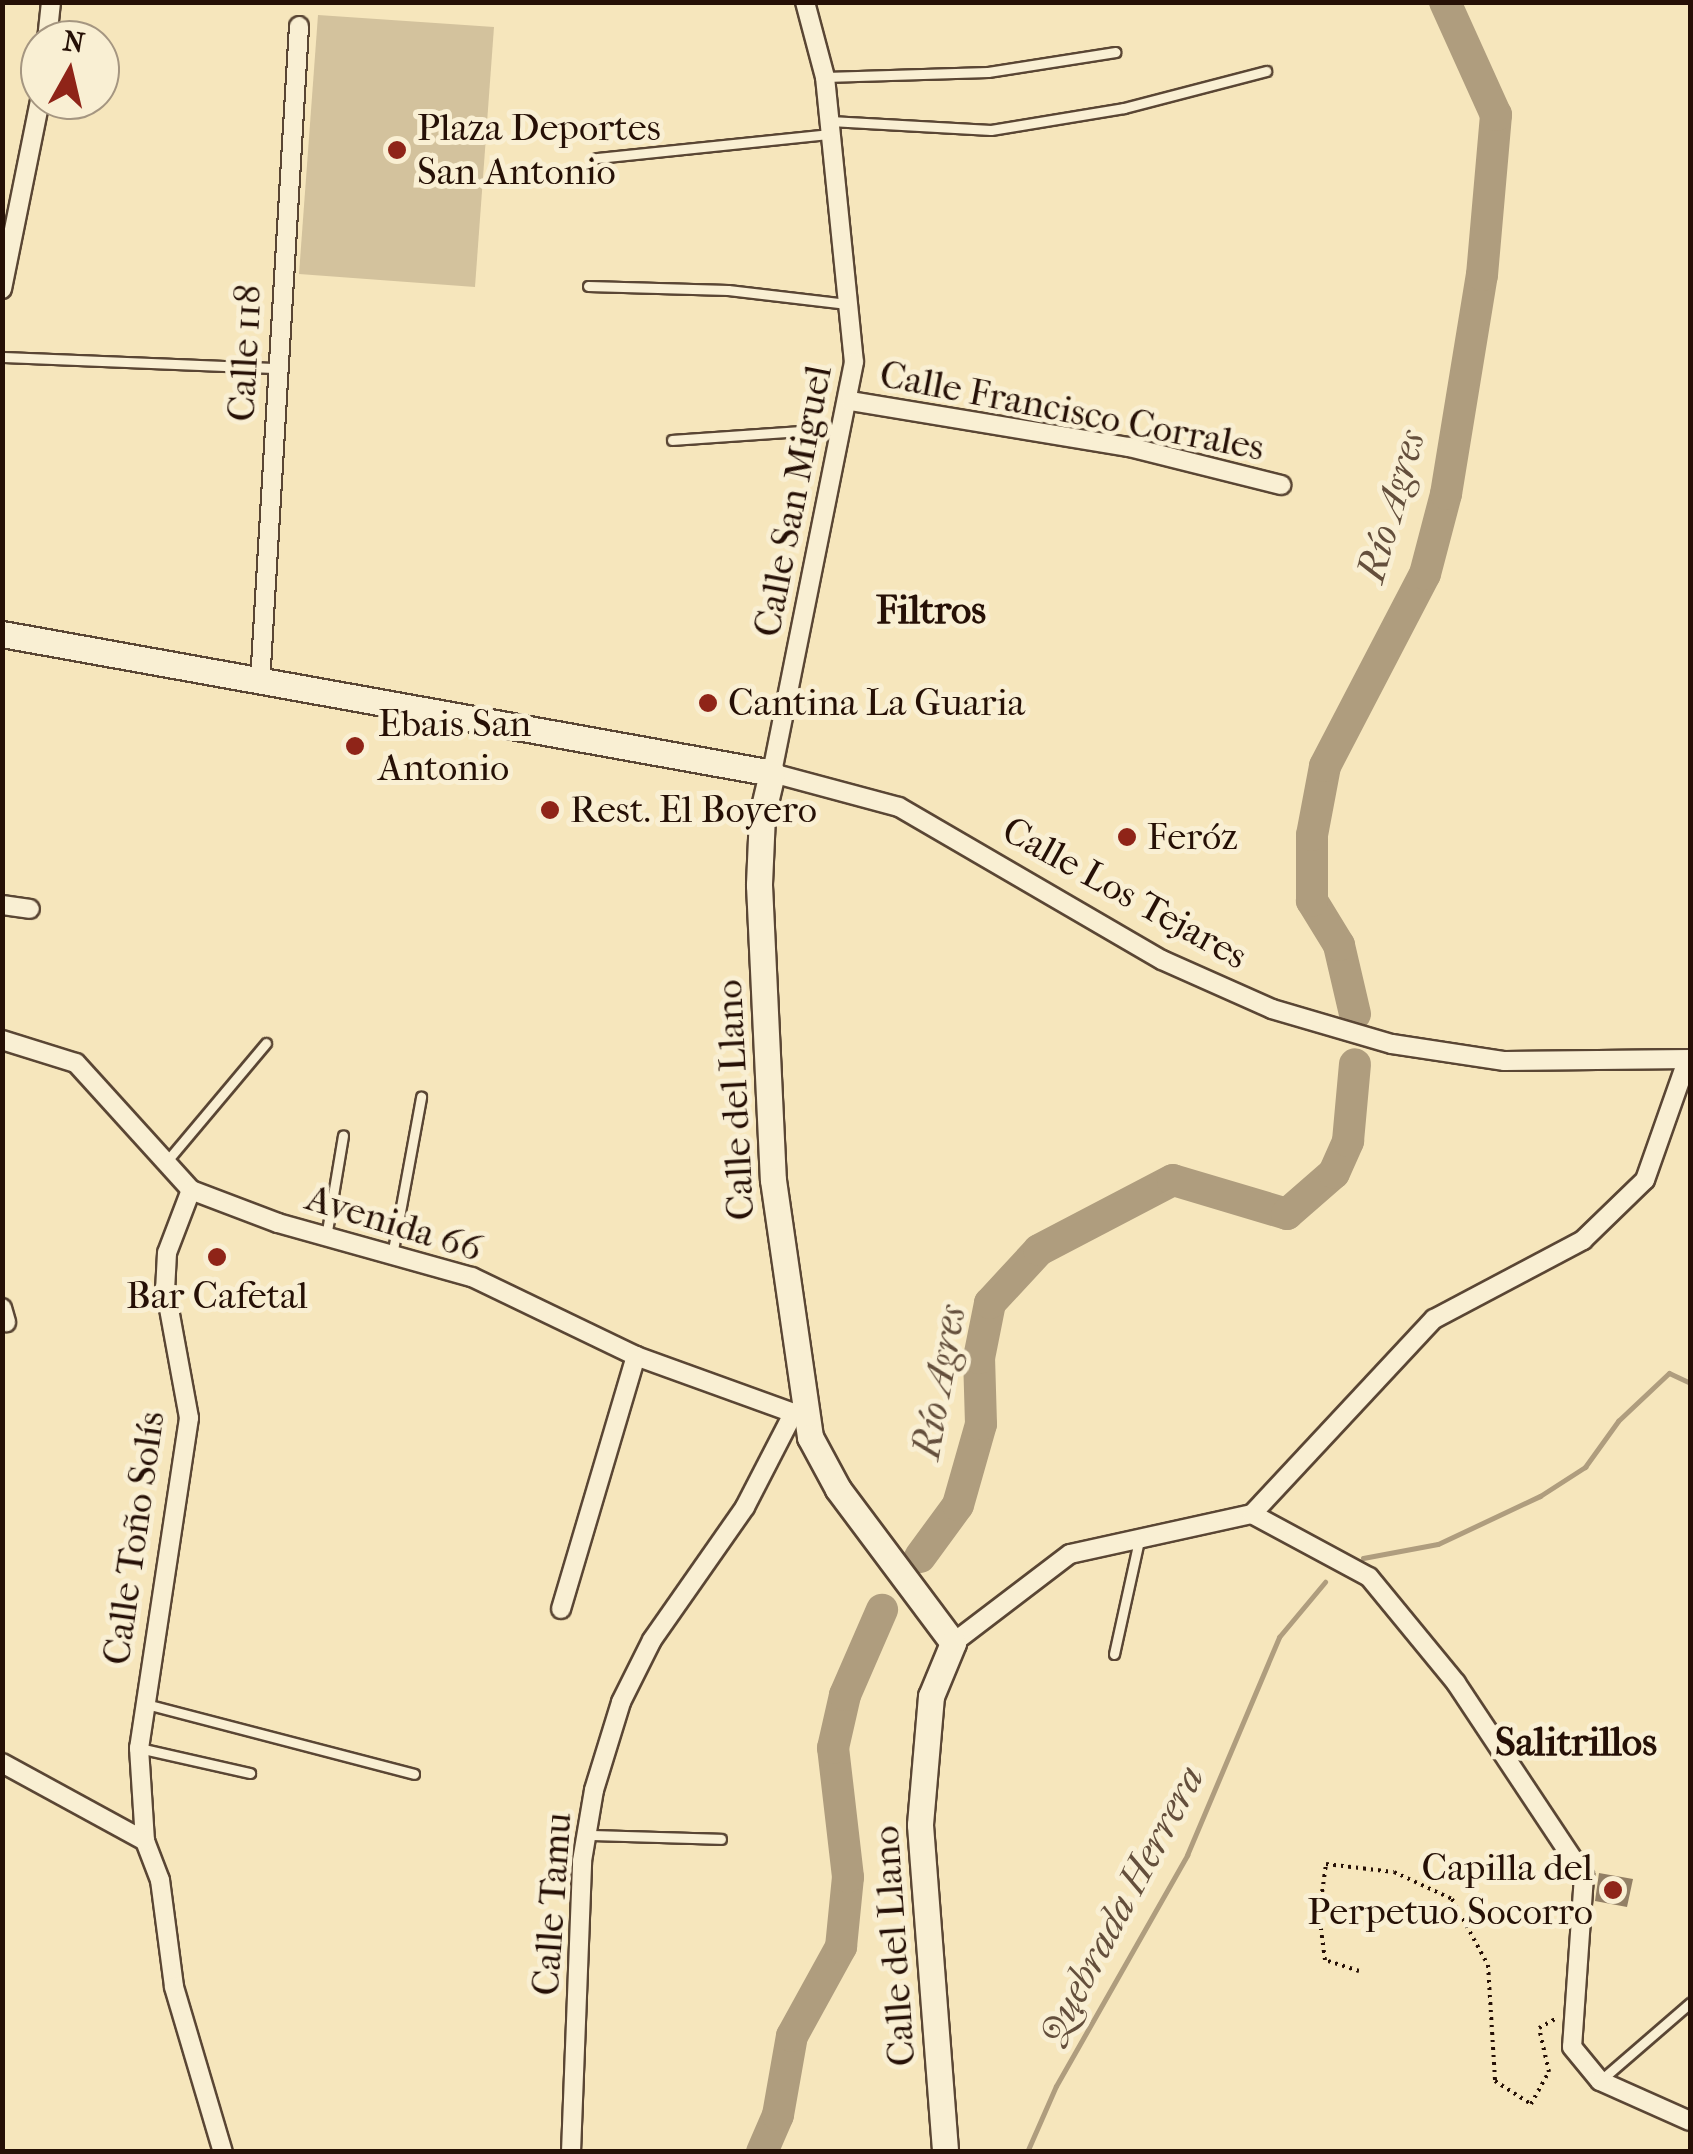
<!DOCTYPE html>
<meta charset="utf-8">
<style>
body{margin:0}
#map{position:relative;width:1693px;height:2154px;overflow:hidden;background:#f6e6bc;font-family:"IM FELL French Canon",serif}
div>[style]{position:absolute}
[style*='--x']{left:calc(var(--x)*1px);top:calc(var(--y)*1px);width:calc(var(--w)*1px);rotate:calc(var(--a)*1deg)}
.green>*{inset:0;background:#d3c29d}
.stream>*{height:5px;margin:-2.5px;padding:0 2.5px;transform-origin:2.5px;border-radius:2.5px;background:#af9d7e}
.river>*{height:32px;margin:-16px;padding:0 16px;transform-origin:16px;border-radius:16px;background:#af9d7e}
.building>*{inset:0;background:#927f65}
.path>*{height:4px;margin-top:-2px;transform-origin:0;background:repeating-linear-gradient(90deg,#261006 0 2.5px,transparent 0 7.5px)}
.roads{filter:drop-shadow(2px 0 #5a4634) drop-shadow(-2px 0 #5a4634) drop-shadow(0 2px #5a4634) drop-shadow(0 -2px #5a4634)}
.service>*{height:9px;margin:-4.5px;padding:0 4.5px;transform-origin:4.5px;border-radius:4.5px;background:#f9efd3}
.minor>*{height:18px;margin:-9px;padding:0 9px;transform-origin:9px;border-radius:9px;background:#f9efd3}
.secondary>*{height:25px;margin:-12.5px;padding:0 12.5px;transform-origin:12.5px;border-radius:12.5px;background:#f9efd3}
.dots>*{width:28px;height:28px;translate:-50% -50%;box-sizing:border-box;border:5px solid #f9efd3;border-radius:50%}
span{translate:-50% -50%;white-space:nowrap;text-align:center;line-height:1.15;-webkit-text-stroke:10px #f9efd3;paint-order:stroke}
.poi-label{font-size:38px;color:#261006}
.left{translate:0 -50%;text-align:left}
.right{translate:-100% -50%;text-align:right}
.street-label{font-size:38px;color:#261006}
.water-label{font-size:40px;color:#644f3c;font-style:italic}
.neighbourhood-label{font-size:40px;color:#261006;font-weight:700}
.frame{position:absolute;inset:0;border:5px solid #261006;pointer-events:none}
.north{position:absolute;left:20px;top:20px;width:100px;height:100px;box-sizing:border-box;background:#f9efd3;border:2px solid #a59681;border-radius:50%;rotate:8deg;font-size:28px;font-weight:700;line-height:40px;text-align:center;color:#261006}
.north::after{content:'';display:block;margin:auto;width:35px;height:45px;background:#8f2418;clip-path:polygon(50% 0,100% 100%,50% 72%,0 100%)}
</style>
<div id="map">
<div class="green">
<i style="clip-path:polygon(318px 15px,494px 27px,475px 287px,299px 274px)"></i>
</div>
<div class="stream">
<i style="--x:1363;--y:1558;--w:76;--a:-10.6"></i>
<i style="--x:1438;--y:1544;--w:113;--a:-25.2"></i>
<i style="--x:1540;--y:1496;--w:54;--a:-32.8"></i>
<i style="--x:1585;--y:1467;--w:57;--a:-54.3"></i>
<i style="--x:1618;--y:1421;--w:70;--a:-43.3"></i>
<i style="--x:1669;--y:1373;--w:23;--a:25"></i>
<i style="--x:1027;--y:2152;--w:72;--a:-66.3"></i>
<i style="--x:1056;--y:2086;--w:266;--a:-60.4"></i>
<i style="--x:1187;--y:1855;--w:237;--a:-67.1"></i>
<i style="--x:1279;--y:1637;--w:72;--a:-50.1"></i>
</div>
<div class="river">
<i style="--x:1355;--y:1014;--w:71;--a:-103.1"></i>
<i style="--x:1339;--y:945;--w:52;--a:-121.5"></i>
<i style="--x:1312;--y:901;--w:66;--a:-90"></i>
<i style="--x:1312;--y:835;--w:70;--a:-79.3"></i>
<i style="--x:1325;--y:766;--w:216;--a:-62.5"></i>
<i style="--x:1425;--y:574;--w:83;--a:-75.3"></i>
<i style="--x:1446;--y:494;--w:222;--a:-80.7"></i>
<i style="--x:1482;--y:275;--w:161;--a:-85"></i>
<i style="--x:1496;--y:115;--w:124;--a:-114.3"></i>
<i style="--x:920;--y:1557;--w:64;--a:-53.8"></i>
<i style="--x:958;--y:1505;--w:84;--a:-74.1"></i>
<i style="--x:981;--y:1424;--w:66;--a:-91.7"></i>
<i style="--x:979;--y:1358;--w:56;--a:-78.7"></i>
<i style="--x:990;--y:1303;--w:72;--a:-47.2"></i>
<i style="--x:1039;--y:1250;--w:151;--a:-27.6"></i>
<i style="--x:1173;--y:1180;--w:119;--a:16.6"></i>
<i style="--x:1287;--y:1214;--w:62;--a:-41.1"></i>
<i style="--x:1334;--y:1173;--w:35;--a:-66"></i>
<i style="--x:1348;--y:1141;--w:77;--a:-84.8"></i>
<i style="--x:762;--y:2152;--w:40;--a:-66.6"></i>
<i style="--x:778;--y:2115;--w:80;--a:-80"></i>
<i style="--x:792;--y:2036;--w:102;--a:-61.2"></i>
<i style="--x:841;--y:1947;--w:70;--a:-84.3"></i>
<i style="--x:848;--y:1877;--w:130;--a:-96.6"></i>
<i style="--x:833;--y:1748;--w:54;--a:-77.2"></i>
<i style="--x:845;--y:1695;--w:93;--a:-66.5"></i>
</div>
<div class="building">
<i style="clip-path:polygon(1599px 1873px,1633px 1879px,1627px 1907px,1595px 1901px)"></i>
</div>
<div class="path">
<i style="--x:1359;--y:1971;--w:36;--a:-162"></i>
<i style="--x:1325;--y:1960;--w:46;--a:-97.4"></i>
<i style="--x:1319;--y:1914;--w:50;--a:-82"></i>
<i style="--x:1326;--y:1864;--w:68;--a:6.7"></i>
<i style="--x:1394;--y:1872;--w:64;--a:25"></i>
<i style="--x:1452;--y:1899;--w:75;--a:61.4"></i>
<i style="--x:1488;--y:1965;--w:116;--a:86.5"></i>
<i style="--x:1495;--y:2081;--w:43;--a:32.6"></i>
<i style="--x:1531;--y:2104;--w:37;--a:-61"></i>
<i style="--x:1549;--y:2072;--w:45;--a:-102.8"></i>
<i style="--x:1539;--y:2028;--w:18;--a:-29"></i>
</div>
<div class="roads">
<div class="service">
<i style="--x:825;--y:77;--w:163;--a:-1.8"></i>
<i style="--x:988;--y:72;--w:129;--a:-8.9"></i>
<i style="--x:830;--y:121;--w:161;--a:3.2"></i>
<i style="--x:991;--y:130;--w:135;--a:-9.4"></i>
<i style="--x:1124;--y:108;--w:147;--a:-14.6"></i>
<i style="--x:597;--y:158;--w:235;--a:-5.9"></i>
<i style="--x:588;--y:286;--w:140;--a:1.6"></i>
<i style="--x:728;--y:290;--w:120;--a:6.7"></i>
<i style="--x:2;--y:357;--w:273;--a:2.3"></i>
<i style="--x:672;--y:440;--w:172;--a:-4"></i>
<i style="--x:167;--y:1161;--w:154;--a:-50"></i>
<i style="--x:326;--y:1237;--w:103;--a:-80.5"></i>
<i style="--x:393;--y:1250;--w:156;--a:-79.6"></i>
<i style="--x:1114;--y:1654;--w:117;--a:-77.6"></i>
<i style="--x:146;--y:1704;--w:277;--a:14.6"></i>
<i style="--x:139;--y:1748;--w:114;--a:12.7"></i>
<i style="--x:588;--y:1835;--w:133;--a:1.7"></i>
<i style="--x:1601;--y:2080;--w:118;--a:-40.9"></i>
</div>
<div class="minor">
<i style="--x:805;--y:2;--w:78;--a:75.1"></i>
<i style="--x:825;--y:77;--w:286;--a:84.2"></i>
<i style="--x:854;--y:362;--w:419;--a:101.3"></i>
<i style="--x:772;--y:773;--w:131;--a:15"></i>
<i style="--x:899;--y:807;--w:304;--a:30.2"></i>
<i style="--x:1162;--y:960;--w:120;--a:24"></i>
<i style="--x:1272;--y:1009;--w:125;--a:16.3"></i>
<i style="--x:1392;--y:1044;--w:114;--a:8.6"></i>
<i style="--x:1505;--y:1061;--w:185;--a:-0.6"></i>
<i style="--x:47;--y:40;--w:38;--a:-84"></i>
<i style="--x:2;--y:289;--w:193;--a:-78.6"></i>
<i style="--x:851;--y:401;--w:282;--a:9.4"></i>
<i style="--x:1129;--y:447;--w:157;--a:14"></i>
<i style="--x:260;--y:683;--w:658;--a:-86.6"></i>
<i style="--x:2;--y:905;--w:28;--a:8"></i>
<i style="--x:2;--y:1040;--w:77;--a:17.3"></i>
<i style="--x:76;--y:1063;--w:171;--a:47.8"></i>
<i style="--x:191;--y:1190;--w:93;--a:20.8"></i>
<i style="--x:278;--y:1223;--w:201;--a:15.6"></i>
<i style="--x:472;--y:1277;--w:182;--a:25.7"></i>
<i style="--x:636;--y:1356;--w:182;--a:19.9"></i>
<i style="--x:191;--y:1190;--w:67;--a:110.9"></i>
<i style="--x:167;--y:1253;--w:34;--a:93"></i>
<i style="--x:165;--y:1287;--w:133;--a:79.6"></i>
<i style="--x:189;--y:1418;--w:334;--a:98.6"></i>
<i style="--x:139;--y:1748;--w:93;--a:86.3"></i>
<i style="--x:145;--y:1841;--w:42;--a:69"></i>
<i style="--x:160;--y:1880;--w:108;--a:82.5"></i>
<i style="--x:174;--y:1987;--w:172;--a:73.5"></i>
<i style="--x:2;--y:1308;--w:15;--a:74"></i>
<i style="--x:1252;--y:1514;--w:133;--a:28.3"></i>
<i style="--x:1369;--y:1577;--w:137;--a:50.6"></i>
<i style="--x:1456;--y:1683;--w:232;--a:56.4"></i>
<i style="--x:1584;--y:1876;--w:171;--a:94"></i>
<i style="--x:1572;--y:2047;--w:44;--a:50.5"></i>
<i style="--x:1600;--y:2081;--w:98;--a:24"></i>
<i style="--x:561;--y:1609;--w:264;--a:-73.5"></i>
<i style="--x:953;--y:1643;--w:147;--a:-37.3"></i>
<i style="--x:1070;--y:1554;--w:186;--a:-12.4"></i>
<i style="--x:1252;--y:1514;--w:267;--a:-47"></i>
<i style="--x:1434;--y:1319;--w:169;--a:-27.9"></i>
<i style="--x:1583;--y:1240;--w:86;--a:-44.1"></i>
<i style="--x:1645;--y:1180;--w:126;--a:-70.6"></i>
<i style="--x:2;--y:1763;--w:163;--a:28.6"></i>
<i style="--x:571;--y:2152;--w:291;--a:-87.8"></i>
<i style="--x:582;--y:1861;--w:72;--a:-80.4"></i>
<i style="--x:594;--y:1790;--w:92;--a:-72.9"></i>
<i style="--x:621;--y:1702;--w:69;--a:-63.4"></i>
<i style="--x:652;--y:1640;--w:162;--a:-55"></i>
<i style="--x:745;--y:1507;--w:105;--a:-62.7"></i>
</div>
<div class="secondary">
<i style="--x:2;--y:634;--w:782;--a:10.23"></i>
<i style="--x:772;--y:773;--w:43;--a:103.4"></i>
<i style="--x:762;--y:815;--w:70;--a:92.5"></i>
<i style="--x:759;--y:885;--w:295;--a:87.3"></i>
<i style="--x:773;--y:1180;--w:260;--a:81.8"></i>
<i style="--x:810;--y:1437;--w:59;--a:61.7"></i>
<i style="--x:838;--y:1489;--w:192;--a:53.2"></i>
<i style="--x:953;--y:1643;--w:57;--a:112.5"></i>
<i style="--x:931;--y:1696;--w:129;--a:94.9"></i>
<i style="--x:920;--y:1825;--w:328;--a:85.6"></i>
</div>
</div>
<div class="dots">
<i style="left:397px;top:150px;background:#8f2418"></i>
<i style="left:708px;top:703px;background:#8f2418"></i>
<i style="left:355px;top:746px;background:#8f2418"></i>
<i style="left:550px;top:810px;background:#8f2418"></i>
<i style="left:1127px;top:837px;background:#8f2418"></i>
<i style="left:217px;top:1257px;background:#8f2418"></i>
<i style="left:1613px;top:1890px;background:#8f2418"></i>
</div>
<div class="poi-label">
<span class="left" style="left:417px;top:150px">Plaza Deportes<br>San Antonio</span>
<span class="left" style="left:728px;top:703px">Cantina La Guaria</span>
<span class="left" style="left:378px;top:746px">Ebais San<br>Antonio</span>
<span class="left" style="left:570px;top:810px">Rest. El Boyero</span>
<span class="left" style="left:1147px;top:837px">Feróz</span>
<span style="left:217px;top:1296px">Bar Cafetal</span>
<span class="right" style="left:1593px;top:1890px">Capilla del<br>Perpetuo Socorro</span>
</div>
<div class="street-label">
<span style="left:245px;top:353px;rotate:-87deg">Calle 118</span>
<span style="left:1072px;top:411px;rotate:11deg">Calle Francisco Corrales</span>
<span style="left:793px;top:501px;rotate:-79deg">Calle San Miguel</span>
<span style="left:1125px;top:893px;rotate:29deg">Calle Los Tejares</span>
<span style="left:735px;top:1100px;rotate:-93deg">Calle del Llano</span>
<span style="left:394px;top:1223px;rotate:17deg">Avenida 66</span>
<span style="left:134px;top:1538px;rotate:-82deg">Calle Toño Solís</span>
<span style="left:552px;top:1904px;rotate:-86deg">Calle Tamu</span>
<span style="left:894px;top:1946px;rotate:-94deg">Calle del Llano</span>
</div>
<div class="water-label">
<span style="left:1391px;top:506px;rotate:-74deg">Río Agres</span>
<span style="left:939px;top:1382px;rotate:-80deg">Río Agres</span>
<span style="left:1121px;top:1905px;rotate:-62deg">Quebrada Herrera</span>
</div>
<div class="neighbourhood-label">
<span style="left:931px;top:610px">Filtros</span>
<span style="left:1576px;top:1742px">Salitrillos</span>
</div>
<div class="frame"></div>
<div class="north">N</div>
</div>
